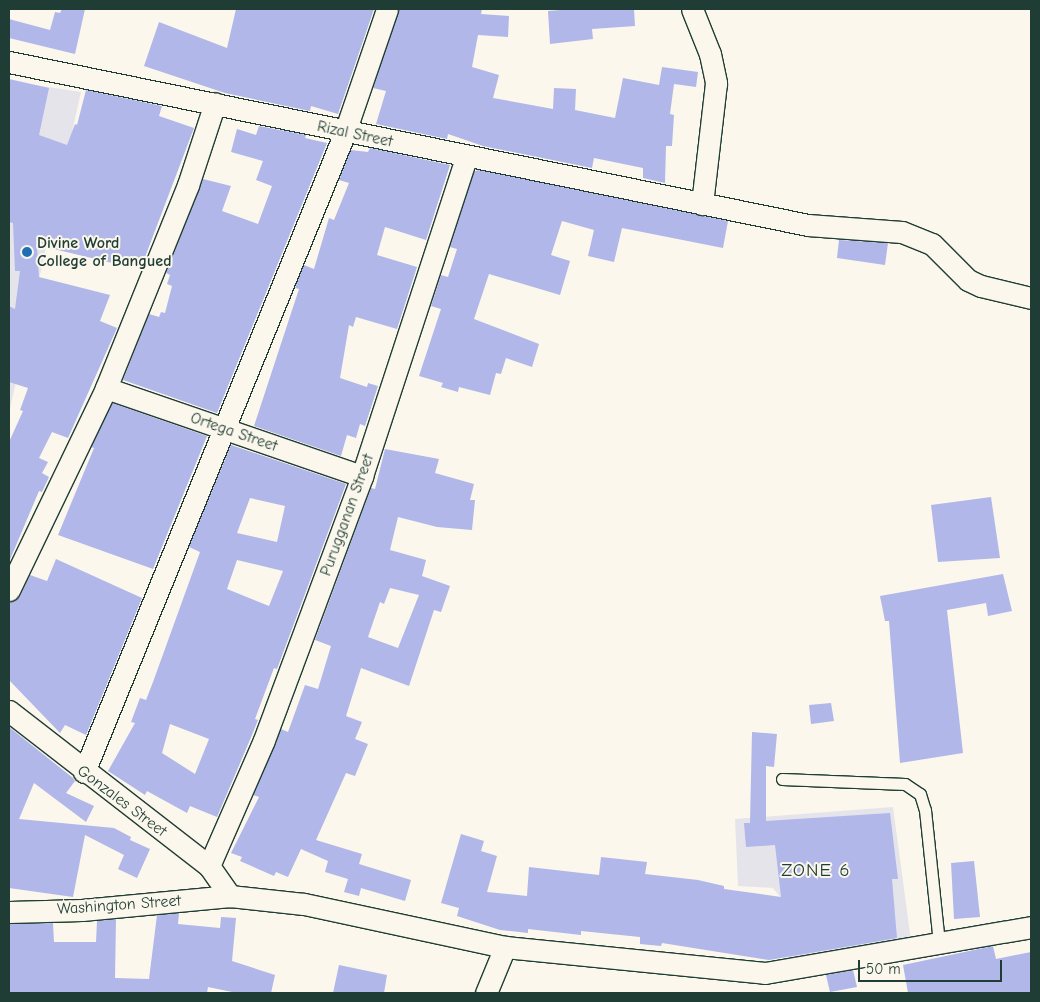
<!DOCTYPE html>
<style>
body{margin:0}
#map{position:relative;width:1040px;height:1002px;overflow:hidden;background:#fbf7ec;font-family:"Comic Neue",sans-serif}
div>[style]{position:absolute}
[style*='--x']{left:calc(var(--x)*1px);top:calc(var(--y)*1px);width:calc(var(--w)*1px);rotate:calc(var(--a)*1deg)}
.built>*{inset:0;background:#e5e4eb}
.building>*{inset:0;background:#b1b7e8}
.roads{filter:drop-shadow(1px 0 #1f3d34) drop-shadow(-1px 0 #1f3d34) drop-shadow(0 1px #1f3d34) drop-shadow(0 -1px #1f3d34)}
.service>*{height:11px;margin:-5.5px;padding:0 5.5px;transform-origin:5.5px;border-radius:5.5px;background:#fbf7ec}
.minor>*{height:21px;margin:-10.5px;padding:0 10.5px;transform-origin:10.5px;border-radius:10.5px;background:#fbf7ec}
.dots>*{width:14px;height:14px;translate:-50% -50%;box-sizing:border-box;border:2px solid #fbf7ec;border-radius:50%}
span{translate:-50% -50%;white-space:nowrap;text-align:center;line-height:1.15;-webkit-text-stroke:4px #fbf7ec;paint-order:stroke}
.street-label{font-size:16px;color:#1f3d34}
.poi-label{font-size:16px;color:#1f3d34;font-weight:700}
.left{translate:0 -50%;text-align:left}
.quarter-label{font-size:19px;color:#1f3d34;letter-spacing:1px}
.frame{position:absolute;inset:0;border:10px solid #1f3d34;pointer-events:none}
.scale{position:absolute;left:858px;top:960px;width:144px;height:22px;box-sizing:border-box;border:2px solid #1f3d34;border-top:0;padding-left:6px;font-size:15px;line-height:18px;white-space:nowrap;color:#1f3d34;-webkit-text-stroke:4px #fbf7ec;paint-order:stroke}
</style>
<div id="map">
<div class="built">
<i style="clip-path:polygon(9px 81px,81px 92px,9px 413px)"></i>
<i style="clip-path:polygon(893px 807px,911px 941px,787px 965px,788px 907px,773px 888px,738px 886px,735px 819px)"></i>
</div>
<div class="building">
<i style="clip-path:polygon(62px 9px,85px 9px,75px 54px,9px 38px,9px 19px,50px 30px,55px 12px,60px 13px)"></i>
<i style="clip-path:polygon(236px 9px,374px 9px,338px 114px,311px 106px,310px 111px,225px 93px,144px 66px,159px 22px,227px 48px)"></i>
<i style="clip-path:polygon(399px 9px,482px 9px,481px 14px,509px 16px,508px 37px,478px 35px,472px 67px,499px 75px,493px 98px,553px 109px,554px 88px,576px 89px,575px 110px,615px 118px,623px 78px,659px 85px,662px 67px,698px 72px,696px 87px,674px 84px,670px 114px,674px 115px,672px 146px,666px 146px,665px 183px,643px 178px,643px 168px,594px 158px,592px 168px,483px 146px,448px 134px,447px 139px,376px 124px,386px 91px,373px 88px)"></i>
<i style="clip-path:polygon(573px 9px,634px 9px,635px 26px,592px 29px,593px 39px,550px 44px,548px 11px)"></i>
<i style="clip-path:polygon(9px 79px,49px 88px,39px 135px,67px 145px,75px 124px,77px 125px,86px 90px,162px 106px,159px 116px,194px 128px,142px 265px,128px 260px,125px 266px,37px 245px,39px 277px,110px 295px,100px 321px,117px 328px,68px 438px,52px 432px,39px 458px,48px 462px,42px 473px,49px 477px,42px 492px,39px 491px,9px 562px,9px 442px,23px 411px,20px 410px,28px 388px,9px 382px,9px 306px,15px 309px,20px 271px,15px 271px,13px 223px,9px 222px)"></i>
<i style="clip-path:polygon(259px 126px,306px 135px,305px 138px,327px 143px,217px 413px,123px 380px,149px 314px,159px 317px,161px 312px,165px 313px,172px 286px,167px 284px,170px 275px,166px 273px,203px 179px,231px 186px,222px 211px,258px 224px,272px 186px,256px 180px,263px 161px,231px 152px,237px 129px,256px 135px)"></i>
<i style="clip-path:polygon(370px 148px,450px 165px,426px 240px,385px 227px,377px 255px,417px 267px,397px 329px,356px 317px,353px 327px,349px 325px,340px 378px,367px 387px,368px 383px,378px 386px,365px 426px,360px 424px,356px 438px,347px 435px,341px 456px,254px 426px,299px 289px,295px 288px,304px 265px,314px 269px,329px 218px,334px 220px,349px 183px,339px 180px,351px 150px,368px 152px)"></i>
<i style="clip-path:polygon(478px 170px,728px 221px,723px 248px,622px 228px,614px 262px,588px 256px,594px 230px,562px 221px,551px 255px,570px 261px,560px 295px,489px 274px,474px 319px,539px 344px,532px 367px,506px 358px,501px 374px,496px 373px,490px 395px,459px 387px,458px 392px,441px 387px,443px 383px,419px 376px,441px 309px,431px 306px,441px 275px,448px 277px,457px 249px,450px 247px,474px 172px)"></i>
<i style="clip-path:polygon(839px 240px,888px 243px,885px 265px,837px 258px)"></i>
<i style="clip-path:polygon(112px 403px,207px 436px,153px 569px,58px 535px,94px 448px,91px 447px)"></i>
<i style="clip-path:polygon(evenodd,231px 445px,346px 484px,277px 669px,274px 668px,255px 719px,258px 720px,252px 735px,217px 817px,190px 806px,187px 813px,147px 791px,145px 795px,108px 771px,135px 723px,131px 722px,140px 698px,146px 700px,153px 682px,200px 552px,189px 547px,231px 445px,250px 498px,285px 506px,277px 542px,237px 533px,250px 498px,231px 445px,237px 560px,283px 571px,269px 606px,227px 589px,237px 560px,231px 445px,170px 724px,209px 739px,195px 774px,162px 753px,170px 724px)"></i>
<i style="clip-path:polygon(evenodd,385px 449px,439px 459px,435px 473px,474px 484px,470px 500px,475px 500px,472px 530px,437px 527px,398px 517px,390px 550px,426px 560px,422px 576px,450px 586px,441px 612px,434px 610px,409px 686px,361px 668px,346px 716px,362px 722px,355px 739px,368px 744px,355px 776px,346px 773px,316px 840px,362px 854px,359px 864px,411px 880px,405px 901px,361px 888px,359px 896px,344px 892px,348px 879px,325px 872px,328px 861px,301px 849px,288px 877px,276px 872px,274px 876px,240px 861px,242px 857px,231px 853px,259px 797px,253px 795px,281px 729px,288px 732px,305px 685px,318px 689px,331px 646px,315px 640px,371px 488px,375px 489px,385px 449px,390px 588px,419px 595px,398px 648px,368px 637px,380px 602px,384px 604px,390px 588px)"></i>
<i style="clip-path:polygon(991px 497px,1000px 558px,938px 562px,931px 505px)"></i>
<i style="clip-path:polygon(56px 559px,142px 598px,86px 735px,65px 725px,60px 733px,9px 680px,9px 602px,20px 596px,30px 575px,47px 581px)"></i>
<i style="clip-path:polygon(1003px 574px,1012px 611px,988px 616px,986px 603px,947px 610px,963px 753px,900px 763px,889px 621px,885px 621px,880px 596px)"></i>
<i style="clip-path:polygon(831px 703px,834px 721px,811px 724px,809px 705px)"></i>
<i style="clip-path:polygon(9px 727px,73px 778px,75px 781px,66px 793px,94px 806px,86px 822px,34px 783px,19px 819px,114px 828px,131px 837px,130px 840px,150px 849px,137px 878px,118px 869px,124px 855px,85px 835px,73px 897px,9px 888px)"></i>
<i style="clip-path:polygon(752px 732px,777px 734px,774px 767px,766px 766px,766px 821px,890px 813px,898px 879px,892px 879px,897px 938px,769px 960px,662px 943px,661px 946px,640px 944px,640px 937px,581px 931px,581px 935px,528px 929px,528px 933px,500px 930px,457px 916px,459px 908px,441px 903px,461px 834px,484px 841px,481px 851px,497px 856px,487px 892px,527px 896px,529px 867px,599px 875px,601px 857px,647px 862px,645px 874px,698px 880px,724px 886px,724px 889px,781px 897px,775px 845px,746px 847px,744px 823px,750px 823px)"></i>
<i style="clip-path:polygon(974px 861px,980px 917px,954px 919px,951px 863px)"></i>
<i style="clip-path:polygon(179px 913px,178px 924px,220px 928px,221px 917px,236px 918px,232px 961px,275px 975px,271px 993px,237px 993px,208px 987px,207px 993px,9px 993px,9px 924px,53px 923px,54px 942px,96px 942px,97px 921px,116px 919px,115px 978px,149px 979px,157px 915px)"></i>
<i style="clip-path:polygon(993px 946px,996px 959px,1031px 952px,1031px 993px,908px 993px,903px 965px)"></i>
<i style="clip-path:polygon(339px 965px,387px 975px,384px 993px,333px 993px)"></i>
<i style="clip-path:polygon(853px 970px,857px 987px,830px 992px,826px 975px)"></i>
</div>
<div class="roads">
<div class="service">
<i style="--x:782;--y:779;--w:123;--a:2.3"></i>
<i style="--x:905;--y:784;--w:18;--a:34"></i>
<i style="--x:920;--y:794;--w:17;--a:73"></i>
<i style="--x:925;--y:810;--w:134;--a:84"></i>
</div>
<div class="minor">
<i style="--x:692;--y:9;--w:48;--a:68.2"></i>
<i style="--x:710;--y:54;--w:30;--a:78"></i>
<i style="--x:716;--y:83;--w:122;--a:96.6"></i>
<i style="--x:9;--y:62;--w:815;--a:11.53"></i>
<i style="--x:808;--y:225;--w:94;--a:4.3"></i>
<i style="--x:902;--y:232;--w:32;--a:22"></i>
<i style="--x:932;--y:244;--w:51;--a:45"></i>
<i style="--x:968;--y:280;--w:14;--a:25"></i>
<i style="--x:981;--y:286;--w:51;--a:13.5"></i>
<i style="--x:106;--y:388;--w:271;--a:19"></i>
<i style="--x:9;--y:590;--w:224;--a:-64.3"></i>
<i style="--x:106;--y:388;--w:219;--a:-68"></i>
<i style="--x:188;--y:185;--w:86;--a:-71.8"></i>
<i style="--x:9;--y:711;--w:253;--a:37.8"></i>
<i style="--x:209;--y:866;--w:37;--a:55"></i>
<i style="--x:84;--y:772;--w:691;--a:-67.81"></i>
<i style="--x:345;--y:132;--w:130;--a:-71.1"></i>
<i style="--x:209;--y:866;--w:137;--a:-66.4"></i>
<i style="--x:264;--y:740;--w:282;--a:-69.6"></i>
<i style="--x:362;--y:476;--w:336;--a:-71.9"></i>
<i style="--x:9;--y:912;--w:73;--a:-1.6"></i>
<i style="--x:82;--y:910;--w:149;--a:-5.4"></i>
<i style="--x:230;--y:896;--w:74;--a:6.2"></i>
<i style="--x:304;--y:904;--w:206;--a:12.1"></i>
<i style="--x:505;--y:947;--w:261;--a:5.7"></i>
<i style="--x:765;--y:973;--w:270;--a:-9.8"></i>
<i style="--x:486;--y:993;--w:50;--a:-67.6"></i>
</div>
</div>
<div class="dots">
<i style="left:27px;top:252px;background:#1f6fb2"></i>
</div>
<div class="street-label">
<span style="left:355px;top:134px;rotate:12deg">Rizal Street</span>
<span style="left:234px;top:432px;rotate:19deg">Ortega Street</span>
<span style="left:347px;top:515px;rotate:-70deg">Purugganan Street</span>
<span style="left:122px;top:801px;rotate:37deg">Gonzales Street</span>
<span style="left:119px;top:905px;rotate:-4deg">Washington Street</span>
</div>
<div class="poi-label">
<span class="left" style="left:37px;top:252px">Divine Word<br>College of Bangued</span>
</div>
<div class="quarter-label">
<span style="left:816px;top:871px">ZONE 6</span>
</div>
<div class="frame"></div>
<div class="scale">50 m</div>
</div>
